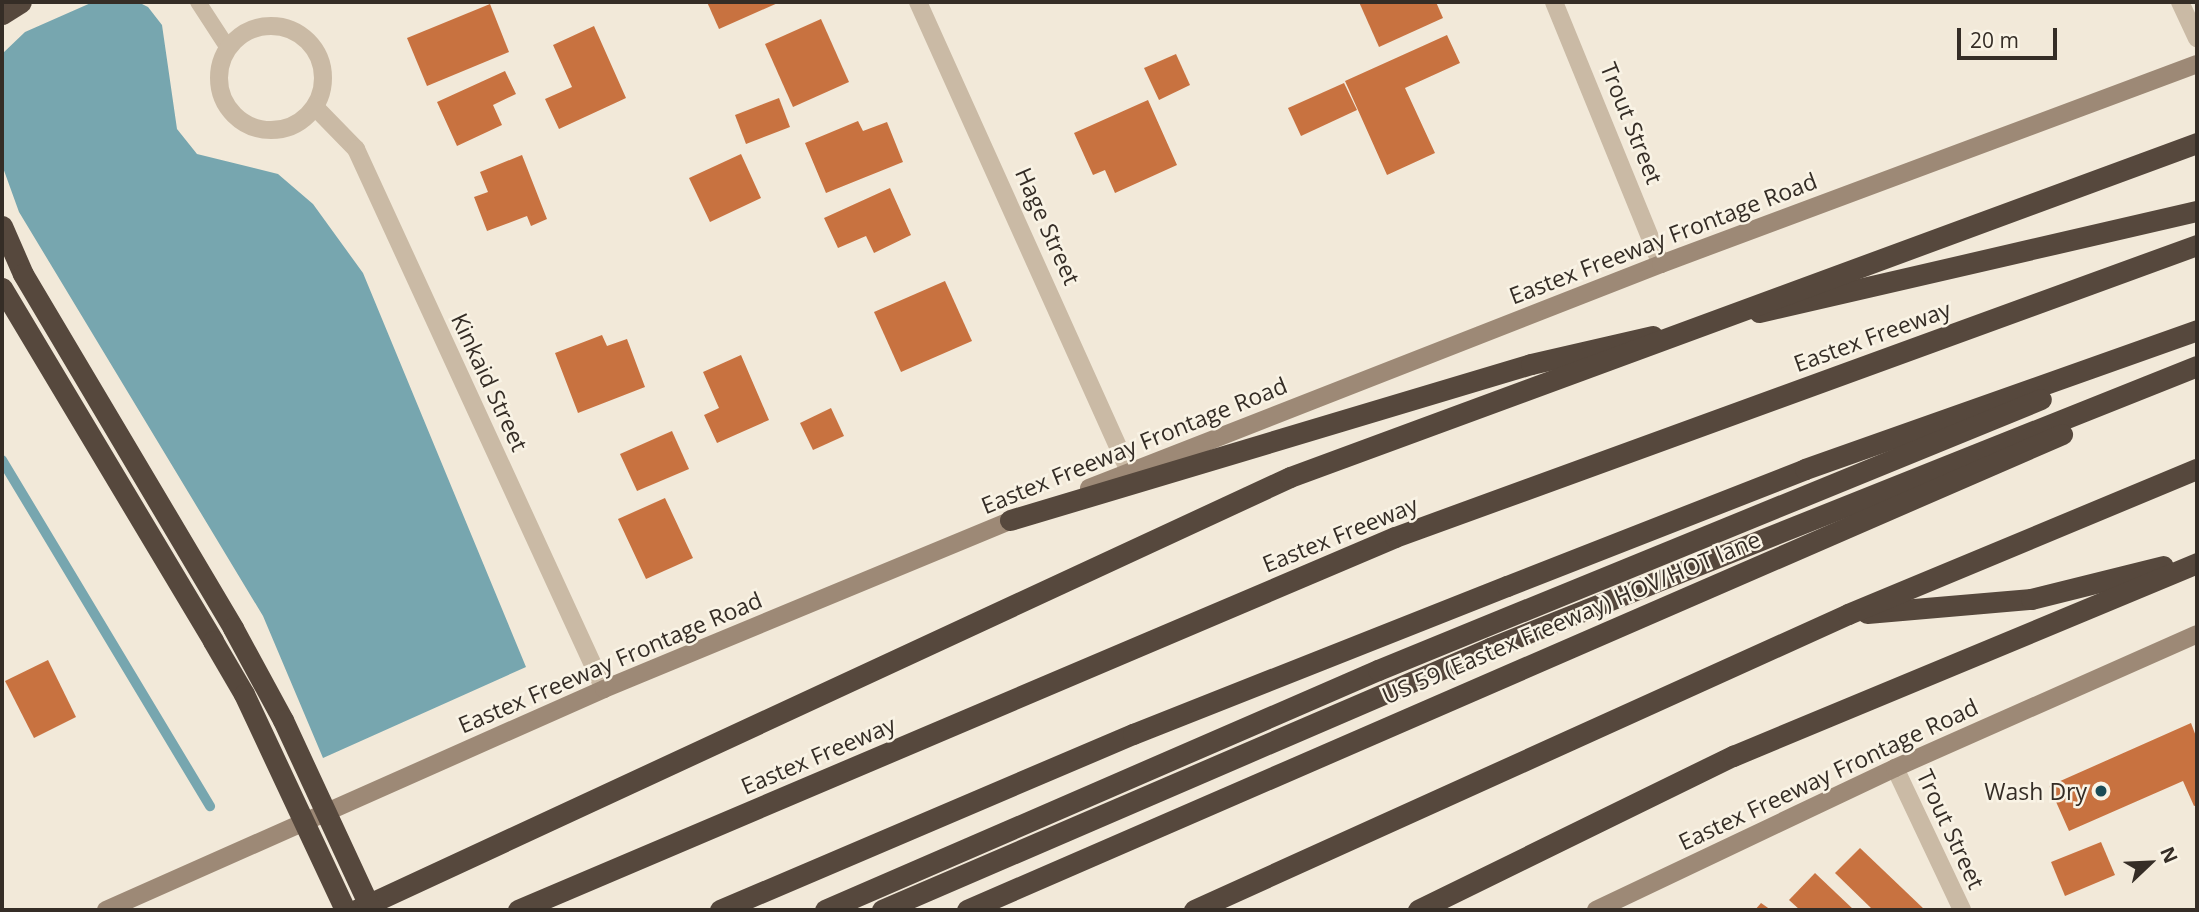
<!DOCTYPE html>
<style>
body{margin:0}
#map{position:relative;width:2199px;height:912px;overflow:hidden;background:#f2e9d9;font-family:"Open Sans",sans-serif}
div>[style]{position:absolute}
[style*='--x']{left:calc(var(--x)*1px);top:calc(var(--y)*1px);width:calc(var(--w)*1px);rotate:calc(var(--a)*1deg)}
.water>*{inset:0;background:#77a6af}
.stream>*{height:10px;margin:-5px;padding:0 5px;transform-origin:5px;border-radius:5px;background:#77a6af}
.building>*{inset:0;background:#c87240}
.lane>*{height:16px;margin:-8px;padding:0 8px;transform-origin:8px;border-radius:8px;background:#cabaa5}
.street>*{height:18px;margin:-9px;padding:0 9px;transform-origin:9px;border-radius:9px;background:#cabaa5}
.street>.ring{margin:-9px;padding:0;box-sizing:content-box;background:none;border:18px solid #cabaa5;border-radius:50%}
.secondary>*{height:18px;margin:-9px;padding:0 9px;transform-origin:9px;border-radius:9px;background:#9d8976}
.highway>*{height:21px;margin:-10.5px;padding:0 10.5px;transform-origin:10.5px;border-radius:10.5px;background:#56483d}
.highway-bridge>*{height:21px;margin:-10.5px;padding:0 10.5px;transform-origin:10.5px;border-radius:10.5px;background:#56483d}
.dots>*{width:19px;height:19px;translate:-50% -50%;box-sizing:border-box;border:4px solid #f9f3e5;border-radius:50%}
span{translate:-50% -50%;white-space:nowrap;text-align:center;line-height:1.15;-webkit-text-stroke:5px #f9f3e5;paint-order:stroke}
.street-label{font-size:23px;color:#352d26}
.poi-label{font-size:23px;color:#352d26}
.right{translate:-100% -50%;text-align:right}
.frame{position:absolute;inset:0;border:4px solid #352d26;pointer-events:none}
.north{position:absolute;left:2115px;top:828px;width:70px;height:70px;-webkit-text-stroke:5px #f9f3e5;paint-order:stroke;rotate:67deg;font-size:19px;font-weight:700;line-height:28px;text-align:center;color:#352d26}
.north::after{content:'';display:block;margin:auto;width:24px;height:32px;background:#352d26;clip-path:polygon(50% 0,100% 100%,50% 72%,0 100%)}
.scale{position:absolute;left:1957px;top:28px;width:100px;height:32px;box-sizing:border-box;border:4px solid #352d26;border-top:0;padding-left:9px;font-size:21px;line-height:24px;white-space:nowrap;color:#352d26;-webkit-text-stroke:5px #f9f3e5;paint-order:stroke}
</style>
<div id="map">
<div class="water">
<i style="clip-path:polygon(93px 2px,138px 2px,148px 7px,162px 25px,177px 129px,197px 154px,278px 174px,313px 204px,363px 273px,526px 667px,323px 758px,263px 616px,19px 212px,2px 165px,2px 54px,25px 32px)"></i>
</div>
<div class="stream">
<i style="--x:2;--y:460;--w:404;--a:59"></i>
</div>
<div class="building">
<i style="clip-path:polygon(707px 2px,780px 2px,719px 29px)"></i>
<i style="clip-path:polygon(1359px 2px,1436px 2px,1443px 18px,1379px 47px)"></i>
<i style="clip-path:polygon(490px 4px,509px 52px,427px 86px,407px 38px)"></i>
<i style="clip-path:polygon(821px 19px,849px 82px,793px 107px,765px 44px)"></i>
<i style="clip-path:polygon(594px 26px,626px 98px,559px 129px,545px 99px,572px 87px,553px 45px)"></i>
<i style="clip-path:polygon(1447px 35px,1460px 63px,1405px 88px,1435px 153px,1387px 175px,1345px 81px)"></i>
<i style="clip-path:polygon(1176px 54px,1190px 85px,1159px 100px,1144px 68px)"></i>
<i style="clip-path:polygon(505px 71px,516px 94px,493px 105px,502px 125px,457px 146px,437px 102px)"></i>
<i style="clip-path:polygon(1344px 83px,1357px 110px,1301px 136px,1288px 108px)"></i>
<i style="clip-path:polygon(779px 98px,790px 127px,746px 144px,735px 115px)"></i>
<i style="clip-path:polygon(1148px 100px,1177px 165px,1115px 193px,1105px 170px,1093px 175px,1074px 133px)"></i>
<i style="clip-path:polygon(858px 121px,863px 131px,887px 122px,903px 162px,826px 193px,805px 143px)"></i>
<i style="clip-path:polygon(741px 154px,761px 198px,710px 222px,689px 178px)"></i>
<i style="clip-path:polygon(522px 155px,547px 219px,531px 226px,527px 216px,487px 231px,474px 197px,488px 192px,480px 172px)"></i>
<i style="clip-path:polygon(890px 188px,911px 235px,874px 253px,866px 236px,838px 248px,824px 218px)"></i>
<i style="clip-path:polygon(945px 281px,972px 341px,901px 372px,874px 312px)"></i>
<i style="clip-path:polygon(602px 335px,607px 346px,627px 339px,645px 387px,578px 413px,555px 353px)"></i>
<i style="clip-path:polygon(741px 355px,769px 420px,717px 443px,704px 415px,719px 408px,703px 372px)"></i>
<i style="clip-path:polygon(831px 408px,844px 436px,813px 450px,800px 423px)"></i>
<i style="clip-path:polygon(672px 431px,689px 469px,637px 491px,620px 454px)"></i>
<i style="clip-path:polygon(665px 498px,693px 558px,646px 579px,618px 519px)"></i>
<i style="clip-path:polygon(48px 660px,76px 717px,34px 738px,5px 681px)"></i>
<i style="clip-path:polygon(2191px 723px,2197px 739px,2197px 805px,2194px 806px,2183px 781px,2069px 831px,2049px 786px)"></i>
<i style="clip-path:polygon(2101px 842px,2115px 875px,2065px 896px,2051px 862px)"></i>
<i style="clip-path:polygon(1860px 848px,1925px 910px,1873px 910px,1835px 873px)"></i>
<i style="clip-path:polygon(1815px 873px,1854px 910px,1800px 910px,1789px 900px)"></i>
<i style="clip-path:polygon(1761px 903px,1771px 910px,1755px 910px)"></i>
</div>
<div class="lane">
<i style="--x:198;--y:2;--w:55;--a:56.9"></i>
</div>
<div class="street">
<i style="--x:918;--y:2;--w:514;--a:65.78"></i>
<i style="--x:1554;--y:2;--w:283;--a:67.8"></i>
<i style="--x:2180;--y:2;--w:40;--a:65"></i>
<i class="ring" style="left:219px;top:26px;width:86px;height:86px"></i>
<i style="--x:315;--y:107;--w:59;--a:45.7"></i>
<i style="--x:356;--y:149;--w:594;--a:65.33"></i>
<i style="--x:1895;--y:768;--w:157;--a:64.7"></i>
</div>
<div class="secondary">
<i style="--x:1089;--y:488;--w:614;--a:-21.39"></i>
<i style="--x:1661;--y:264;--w:572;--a:-20.46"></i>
<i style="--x:106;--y:910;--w:545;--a:-23.93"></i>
<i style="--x:604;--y:689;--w:452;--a:-22.5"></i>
<i style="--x:1596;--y:910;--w:331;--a:-25.4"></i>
<i style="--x:1895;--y:768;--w:330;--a:-23.9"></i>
</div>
<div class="highway">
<i style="--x:2;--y:14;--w:22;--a:-32"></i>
<i style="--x:2;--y:226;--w:52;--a:66.4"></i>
<i style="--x:23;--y:274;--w:412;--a:59.3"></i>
<i style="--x:2;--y:288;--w:411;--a:59.1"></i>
<i style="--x:1759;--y:312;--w:449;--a:-13"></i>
<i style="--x:1010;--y:520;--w:544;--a:-16.67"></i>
<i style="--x:1531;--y:364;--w:125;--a:-12.9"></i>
<i style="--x:1867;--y:613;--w:165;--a:-4.9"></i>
<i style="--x:2031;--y:599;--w:136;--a:-14"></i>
<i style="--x:356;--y:910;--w:1029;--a:-24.87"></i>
<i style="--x:518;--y:910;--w:953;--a:-23.04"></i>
<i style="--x:1395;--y:537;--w:854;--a:-20.01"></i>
<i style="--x:720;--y:910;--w:449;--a:-23.1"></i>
<i style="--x:1133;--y:734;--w:402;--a:-21.6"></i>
<i style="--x:1507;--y:586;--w:320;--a:-21.4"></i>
<i style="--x:1805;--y:469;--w:416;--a:-19.5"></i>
<i style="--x:825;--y:910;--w:603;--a:-23.46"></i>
<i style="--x:1378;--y:670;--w:716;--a:-22.23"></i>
<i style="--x:882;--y:910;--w:662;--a:-23.31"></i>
<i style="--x:1490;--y:648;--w:761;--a:-21.75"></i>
<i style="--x:967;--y:910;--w:1194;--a:-23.49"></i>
<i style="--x:1194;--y:910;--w:718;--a:-24.35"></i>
<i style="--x:1848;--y:614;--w:378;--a:-22.6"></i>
<i style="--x:1418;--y:910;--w:351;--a:-26.1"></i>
<i style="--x:1733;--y:756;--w:503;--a:-22.58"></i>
</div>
<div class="highway-bridge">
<i style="--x:1290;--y:477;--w:967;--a:-20.22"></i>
<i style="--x:233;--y:628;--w:105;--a:61.5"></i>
<i style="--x:283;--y:720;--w:209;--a:65.1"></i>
<i style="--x:213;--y:641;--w:61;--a:59.7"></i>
<i style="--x:244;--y:694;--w:238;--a:64.9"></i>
</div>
<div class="dots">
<i style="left:2101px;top:791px;background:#1b4c57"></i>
</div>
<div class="street-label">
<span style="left:1632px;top:123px;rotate:68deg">Trout Street</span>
<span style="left:1048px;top:226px;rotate:66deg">Hage Street</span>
<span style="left:1663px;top:238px;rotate:-21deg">Eastex Freeway Frontage Road</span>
<span style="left:1872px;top:336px;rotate:-20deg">Eastex Freeway</span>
<span style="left:490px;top:382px;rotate:65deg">Kinkaid Street</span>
<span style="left:1134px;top:445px;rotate:-22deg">Eastex Freeway Frontage Road</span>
<span style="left:1340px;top:534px;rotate:-22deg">Eastex Freeway</span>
<span style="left:1571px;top:617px;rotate:-23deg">US 59 (Eastex Freeway) HOV/HOT lane</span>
<span style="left:610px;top:662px;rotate:-23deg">Eastex Freeway Frontage Road</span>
<span style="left:818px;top:755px;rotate:-23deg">Eastex Freeway</span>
<span style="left:1828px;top:774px;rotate:-25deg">Eastex Freeway Frontage Road</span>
<span style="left:1951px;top:829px;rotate:65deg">Trout Street</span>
</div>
<div class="poi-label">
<span class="right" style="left:2087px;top:791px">Wash Dry</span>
</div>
<div class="frame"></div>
<div class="north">N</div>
<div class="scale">20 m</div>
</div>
